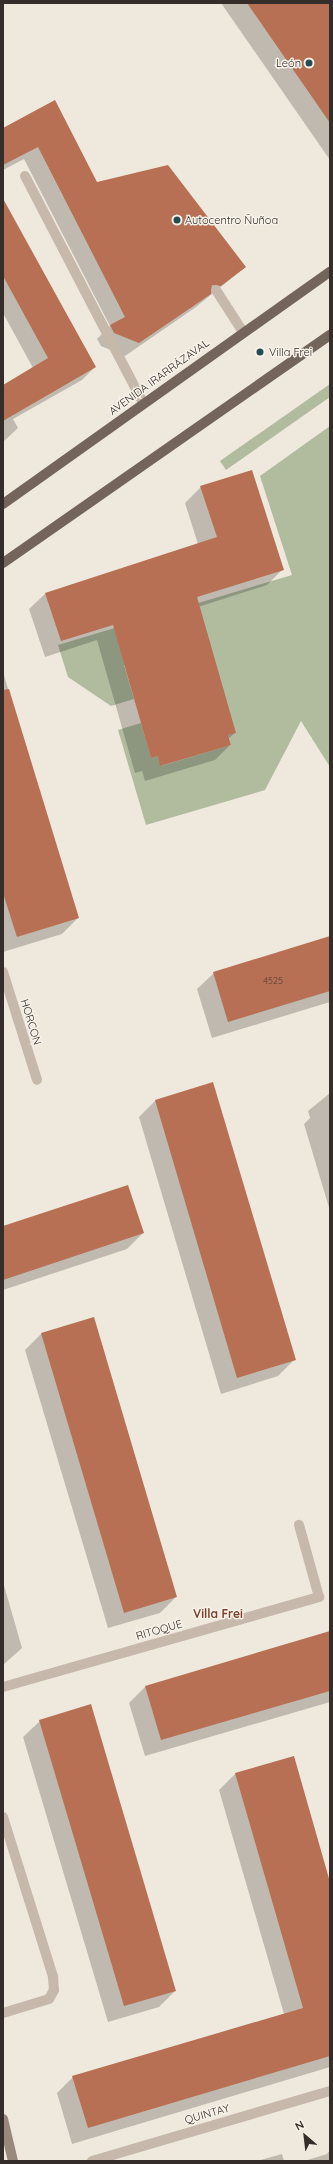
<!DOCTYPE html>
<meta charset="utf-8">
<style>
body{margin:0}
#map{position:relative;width:333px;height:2164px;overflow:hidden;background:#efe8dd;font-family:Quicksand,sans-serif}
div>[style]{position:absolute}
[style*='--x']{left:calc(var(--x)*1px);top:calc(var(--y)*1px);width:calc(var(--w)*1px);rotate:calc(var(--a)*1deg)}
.green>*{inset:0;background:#b1bc9f}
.shadow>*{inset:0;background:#0003}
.building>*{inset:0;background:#b77053}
.lane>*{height:10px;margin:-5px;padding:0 5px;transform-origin:5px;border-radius:5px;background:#c6b8ab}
.street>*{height:10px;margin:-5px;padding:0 5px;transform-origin:5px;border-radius:5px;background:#c6b8ab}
.secondary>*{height:10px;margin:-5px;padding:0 5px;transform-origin:5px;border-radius:5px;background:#99887c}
.primary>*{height:10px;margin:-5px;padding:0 5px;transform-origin:5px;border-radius:5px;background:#74655c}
.dots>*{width:11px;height:11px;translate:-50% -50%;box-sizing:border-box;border:2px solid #f7f2e9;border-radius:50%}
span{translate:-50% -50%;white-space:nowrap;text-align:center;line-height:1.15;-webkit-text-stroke:3px #f7f2e9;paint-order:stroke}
.number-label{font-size:9px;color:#553e34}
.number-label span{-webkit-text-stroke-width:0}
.poi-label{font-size:11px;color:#342d29}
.right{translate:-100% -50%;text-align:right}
.left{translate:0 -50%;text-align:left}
.street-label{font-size:11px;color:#342d29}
.neighbourhood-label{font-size:12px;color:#7a422c;font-weight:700}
.frame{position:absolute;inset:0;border:4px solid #342d29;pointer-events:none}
.north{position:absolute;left:285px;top:2116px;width:40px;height:40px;-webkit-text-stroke:3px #f7f2e9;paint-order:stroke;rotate:332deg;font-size:11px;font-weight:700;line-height:16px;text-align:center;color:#342d29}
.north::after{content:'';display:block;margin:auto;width:14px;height:18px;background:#342d29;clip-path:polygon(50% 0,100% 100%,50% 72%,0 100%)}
</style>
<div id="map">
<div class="green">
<i style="clip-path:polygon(330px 384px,330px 397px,226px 470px,220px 461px)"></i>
<i style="clip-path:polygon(330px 426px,330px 767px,301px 721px,265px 790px,146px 825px,118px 730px,141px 723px,151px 758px,158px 756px,161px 766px,231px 745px,228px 735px,235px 733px,131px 662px,124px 665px,134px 699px,111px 706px,68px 677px,58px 645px,292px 575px,260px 476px)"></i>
</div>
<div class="shadow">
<i style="clip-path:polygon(221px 3px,330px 3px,330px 160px)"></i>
<i style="clip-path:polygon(55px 101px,97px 184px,245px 267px,196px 307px,125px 356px,101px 346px,97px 339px,110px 326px,24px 159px,3px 170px,3px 129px)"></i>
<i style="clip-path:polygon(3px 198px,95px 367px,82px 380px,13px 419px,18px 428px,3px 442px,3px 386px,33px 368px,3px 313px)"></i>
<i style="clip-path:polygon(201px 487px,283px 569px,267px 585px,198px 607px,235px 733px,228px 739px,230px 745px,215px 760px,145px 781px,142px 771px,135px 773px,97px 640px,45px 657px,29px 609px,45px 594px,198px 544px,185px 503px)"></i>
<i style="clip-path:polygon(3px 672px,78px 918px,62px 934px,3px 952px)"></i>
<i style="clip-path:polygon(330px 937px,330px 1002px,212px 1038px,197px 989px,214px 973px)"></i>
<i style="clip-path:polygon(213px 1084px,294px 1360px,278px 1376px,221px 1394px,139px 1117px,155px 1101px)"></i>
<i style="clip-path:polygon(330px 1093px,330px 1211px,304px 1124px,310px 1118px,308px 1111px)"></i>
<i style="clip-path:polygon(3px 1227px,143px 1233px,127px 1249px,3px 1290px)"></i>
<i style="clip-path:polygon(93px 1318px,176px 1597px,160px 1613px,108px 1628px,25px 1350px,41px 1334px)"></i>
<i style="clip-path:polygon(3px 1582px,22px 1648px,3px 1665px)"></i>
<i style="clip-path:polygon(330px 1632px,330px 1702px,145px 1756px,129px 1703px,145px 1687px)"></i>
<i style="clip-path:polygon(40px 1721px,175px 1991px,159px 2007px,108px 2022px,23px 1737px)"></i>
<i style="clip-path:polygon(236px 1773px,330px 1885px,330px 2067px,72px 2144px,57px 2093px,73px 2077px,284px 2014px,219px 1790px)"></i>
<i style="clip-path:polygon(330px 2150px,330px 2161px,304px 2161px,327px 2154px)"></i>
<i style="clip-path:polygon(282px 2154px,284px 2161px,257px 2161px)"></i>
</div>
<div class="building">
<i style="clip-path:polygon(247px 3px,330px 3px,330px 123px)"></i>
<i style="clip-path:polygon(55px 100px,97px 182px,168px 165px,246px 267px,221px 286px,212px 285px,211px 294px,139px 343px,114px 333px,110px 325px,125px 317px,38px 147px,3px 165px,3px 128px)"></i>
<i style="clip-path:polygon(3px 199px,96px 367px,3px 421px,3px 385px,48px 358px,3px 276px)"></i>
<i style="clip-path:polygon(252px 470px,284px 570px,197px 597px,236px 733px,228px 735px,231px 745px,160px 766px,158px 756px,151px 758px,113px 625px,61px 641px,45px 593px,217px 537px,200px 486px)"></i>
<i style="clip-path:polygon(9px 689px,79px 918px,17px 937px,3px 893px,3px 690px)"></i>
<i style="clip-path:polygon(330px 936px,330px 991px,228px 1022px,213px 972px)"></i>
<i style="clip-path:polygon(213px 1082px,296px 1360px,237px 1378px,155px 1100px)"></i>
<i style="clip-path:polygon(128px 1185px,144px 1233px,3px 1280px,3px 1226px)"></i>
<i style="clip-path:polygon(94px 1317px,177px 1597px,124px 1613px,41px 1333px)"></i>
<i style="clip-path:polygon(330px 1631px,330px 1691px,161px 1740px,145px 1686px)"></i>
<i style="clip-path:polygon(91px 1704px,176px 1991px,124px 2006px,39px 1720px)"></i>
<i style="clip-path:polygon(294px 1756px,330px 1882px,330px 2056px,88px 2128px,72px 2076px,303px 2008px,235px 1773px)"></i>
</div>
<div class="lane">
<i style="--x:216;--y:290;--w:50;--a:57.3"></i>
<i style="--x:3;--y:972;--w:113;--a:72.5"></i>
<i style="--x:3;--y:1817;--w:168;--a:72.6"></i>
<i style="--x:53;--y:1977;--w:13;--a:86"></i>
<i style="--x:54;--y:1990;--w:10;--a:119"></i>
<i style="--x:49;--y:1999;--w:48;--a:163.1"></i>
</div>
<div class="street">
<i style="--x:25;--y:176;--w:256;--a:62.5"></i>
<i style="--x:3;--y:1687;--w:329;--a:-15.9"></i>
<i style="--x:319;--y:1597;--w:75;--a:-105.5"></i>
<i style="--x:92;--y:2161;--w:248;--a:-16.4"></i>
</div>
<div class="secondary">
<i style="--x:3;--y:2119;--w:43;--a:76.6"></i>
</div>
<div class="primary">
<i style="--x:3;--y:504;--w:401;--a:-35.4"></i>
<i style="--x:3;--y:563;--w:399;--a:-34.9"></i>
</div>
<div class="dots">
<i style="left:309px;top:63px;background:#244c51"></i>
<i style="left:177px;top:220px;background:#244c51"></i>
<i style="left:260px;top:352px;background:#244c51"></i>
</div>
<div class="number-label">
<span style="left:273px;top:981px">4525</span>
</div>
<div class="poi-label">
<span class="right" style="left:301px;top:63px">León</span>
<span class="left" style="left:185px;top:220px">Autocentro Ñuñoa</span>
<span class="left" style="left:269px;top:352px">Villa Frei</span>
</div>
<div class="street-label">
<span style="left:159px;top:377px;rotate:-36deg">AVENIDA IRARRÁZAVAL</span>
<span style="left:31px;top:1022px;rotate:73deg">HORCON</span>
<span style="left:159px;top:1630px;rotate:-16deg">RITOQUE</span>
<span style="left:207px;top:2114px;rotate:-16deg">QUINTAY</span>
</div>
<div class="neighbourhood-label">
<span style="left:218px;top:1614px">Villa Frei</span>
</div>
<div class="frame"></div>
<div class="north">N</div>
</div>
